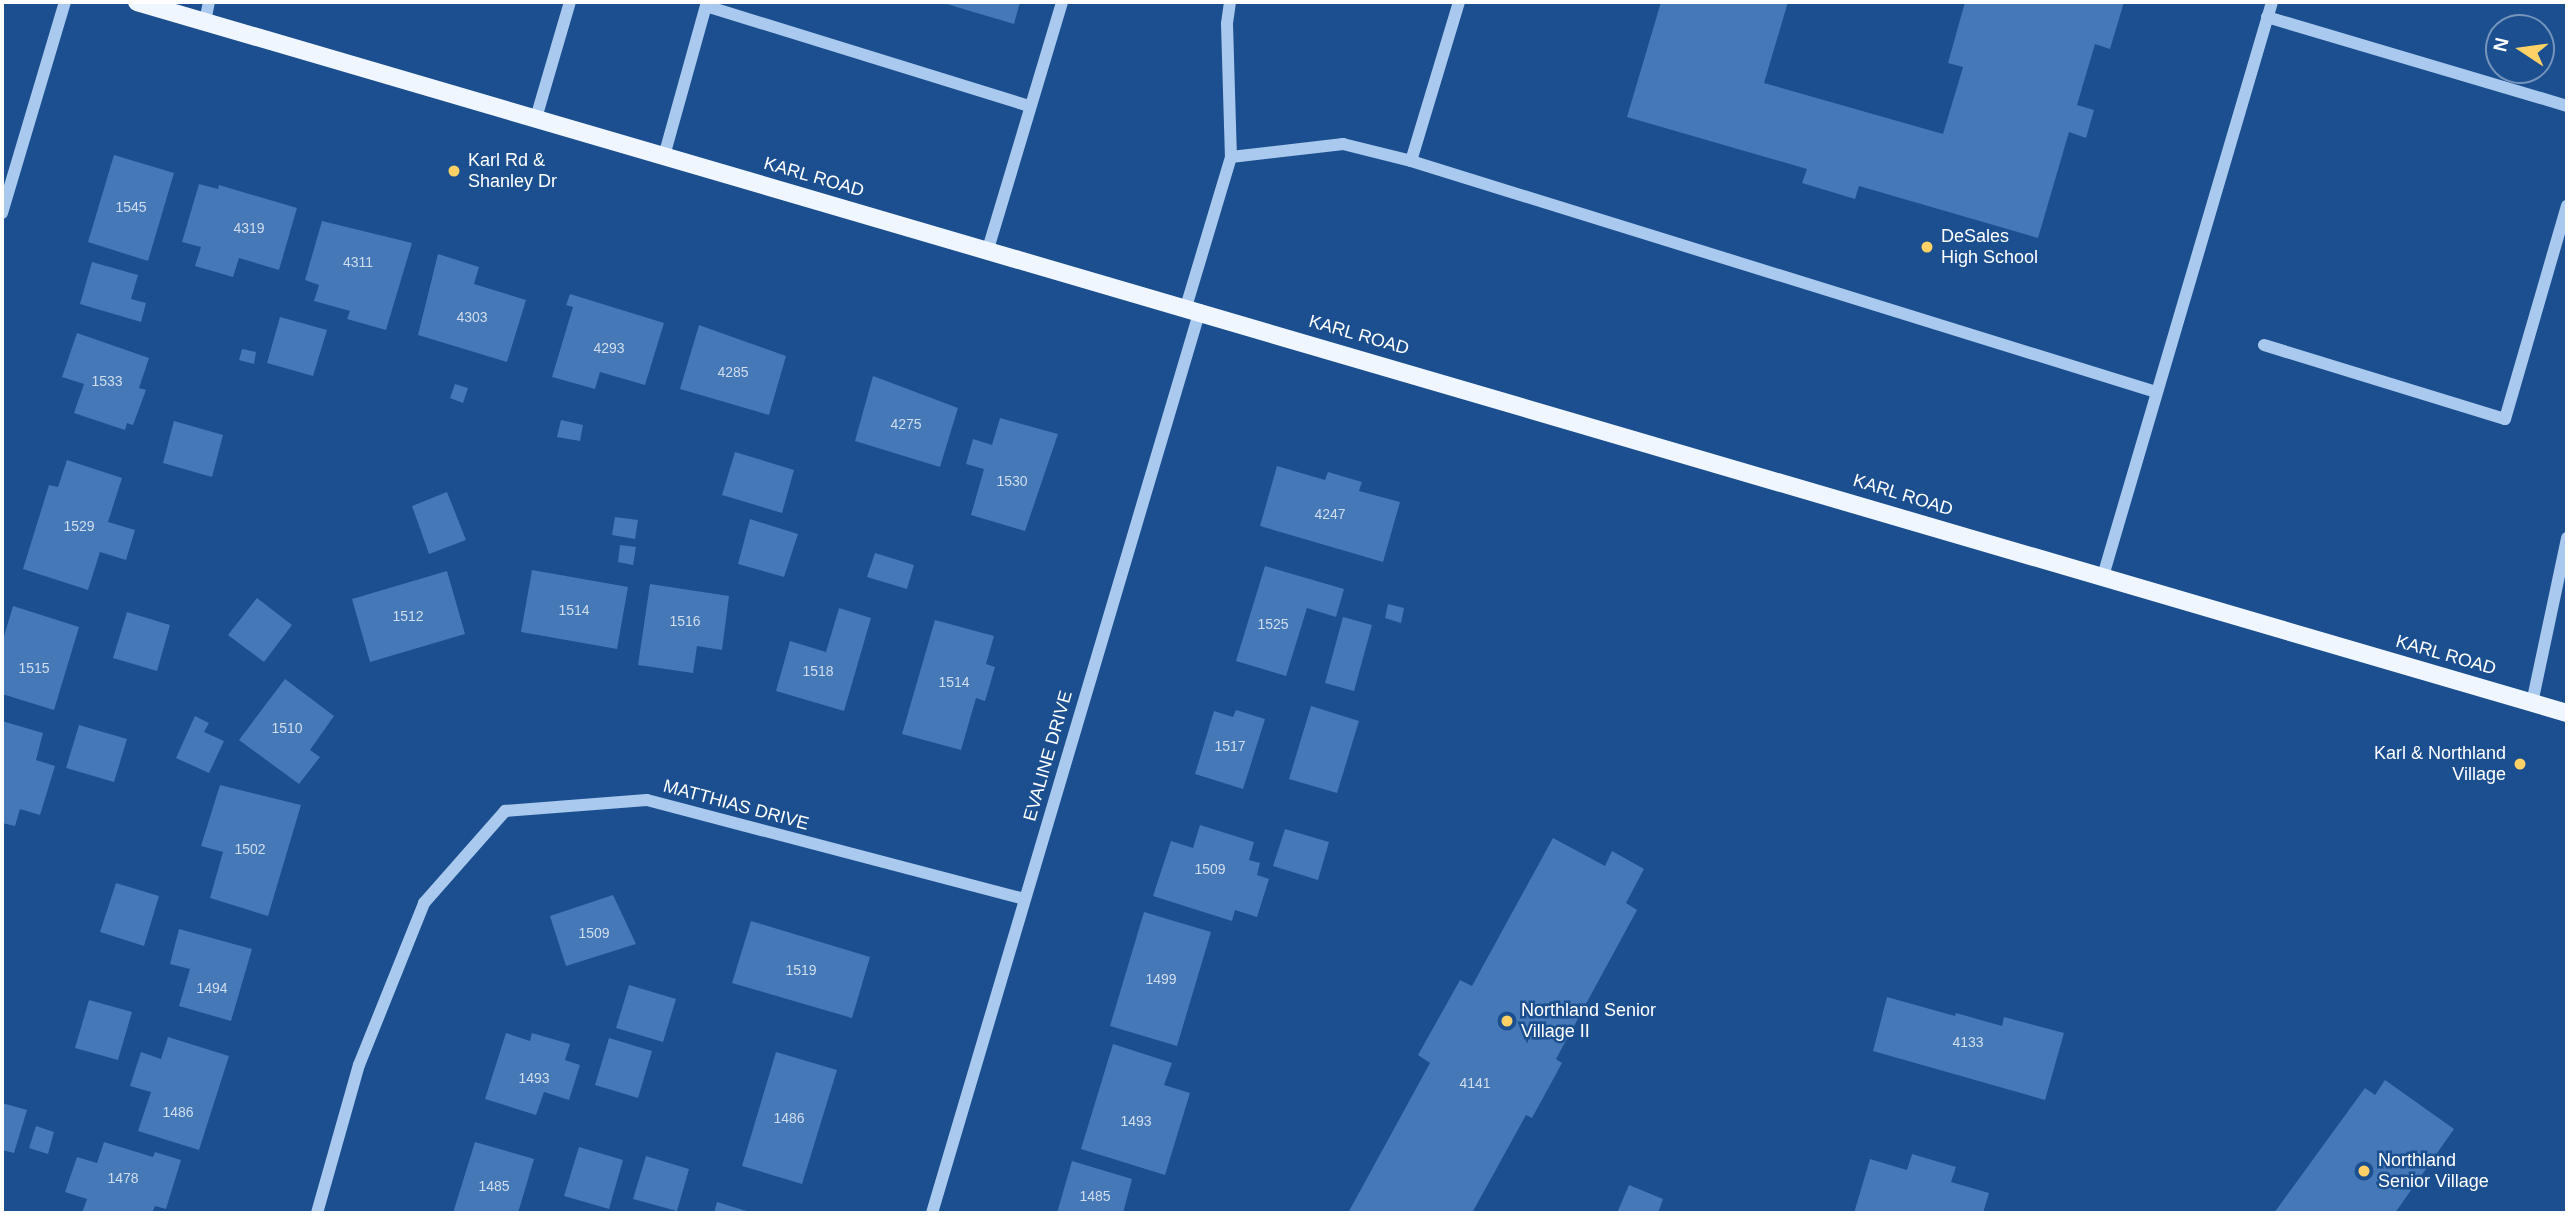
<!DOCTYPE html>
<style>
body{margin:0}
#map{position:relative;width:2569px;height:1215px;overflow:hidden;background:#1b4f8f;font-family:Arial,sans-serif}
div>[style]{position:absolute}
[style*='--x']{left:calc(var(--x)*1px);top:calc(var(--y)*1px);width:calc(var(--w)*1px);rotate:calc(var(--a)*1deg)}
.building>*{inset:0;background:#4478b7}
.minor>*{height:12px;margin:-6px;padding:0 6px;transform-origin:6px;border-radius:6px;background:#a9c9ee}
.major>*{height:18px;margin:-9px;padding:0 9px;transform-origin:9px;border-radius:9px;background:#f0f6ff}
.dots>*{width:19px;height:19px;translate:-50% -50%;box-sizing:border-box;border:4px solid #1b4f8f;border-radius:50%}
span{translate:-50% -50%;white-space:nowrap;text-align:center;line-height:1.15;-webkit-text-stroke:5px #1b4f8f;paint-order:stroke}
.number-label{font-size:14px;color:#d0dded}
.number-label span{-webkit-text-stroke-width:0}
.poi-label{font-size:18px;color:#fff}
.left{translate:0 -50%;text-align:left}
.right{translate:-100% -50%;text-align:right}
.street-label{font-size:18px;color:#fff}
.frame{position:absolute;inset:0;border:4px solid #fff;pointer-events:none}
.north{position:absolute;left:2485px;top:14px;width:70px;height:70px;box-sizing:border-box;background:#1b4f8f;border:2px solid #7695bc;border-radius:50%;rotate:283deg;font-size:19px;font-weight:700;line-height:28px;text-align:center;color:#fff}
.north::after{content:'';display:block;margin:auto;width:24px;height:32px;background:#ffd166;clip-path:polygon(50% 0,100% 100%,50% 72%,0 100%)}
</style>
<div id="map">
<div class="building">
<i style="clip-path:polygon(940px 2px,1020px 2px,1014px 24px)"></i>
<i style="clip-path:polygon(1661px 2px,1788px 2px,1764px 83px,1943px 134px,1963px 67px,1948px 63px,1965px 2px,2124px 2px,2110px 49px,2095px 44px,2077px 105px,2094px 110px,2086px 138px,2069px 132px,2038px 238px,1859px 186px,1855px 199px,1802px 183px,1807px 169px,1627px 117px)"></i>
<i style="clip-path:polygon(114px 155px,174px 173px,148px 261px,88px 242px)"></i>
<i style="clip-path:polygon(199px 184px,218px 189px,219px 185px,297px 208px,279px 270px,239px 258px,233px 277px,195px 266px,201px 247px,182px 242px)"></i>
<i style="clip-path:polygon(322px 221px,412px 243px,386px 330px,347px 319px,350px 311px,314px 301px,319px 285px,305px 280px)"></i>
<i style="clip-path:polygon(438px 254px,479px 267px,474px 284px,526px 300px,507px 362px,418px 335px)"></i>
<i style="clip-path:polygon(92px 262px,138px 275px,131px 299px,146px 303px,141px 322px,80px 304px)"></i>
<i style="clip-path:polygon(570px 294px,664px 323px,645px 385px,600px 372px,595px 389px,552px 377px,573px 307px,566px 305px)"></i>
<i style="clip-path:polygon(280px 317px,327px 330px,313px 376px,267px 363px)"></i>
<i style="clip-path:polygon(699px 325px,786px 356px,769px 415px,680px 389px)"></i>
<i style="clip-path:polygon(77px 333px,149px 358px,139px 388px,146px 390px,133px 425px,127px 423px,125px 430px,74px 413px,84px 384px,62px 377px)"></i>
<i style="clip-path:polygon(242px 349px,256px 352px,254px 364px,239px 360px)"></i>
<i style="clip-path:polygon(873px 376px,958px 408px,940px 467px,855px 441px)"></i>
<i style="clip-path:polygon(455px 384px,468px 388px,463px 403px,450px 398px)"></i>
<i style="clip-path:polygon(1000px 418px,1058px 434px,1025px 531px,971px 515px,984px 469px,966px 464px,973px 439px,992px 445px)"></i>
<i style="clip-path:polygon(561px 420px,583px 425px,580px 441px,557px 437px)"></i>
<i style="clip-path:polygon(174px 421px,223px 435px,212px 477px,163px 463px)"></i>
<i style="clip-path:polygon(735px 452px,794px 470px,782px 513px,722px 495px)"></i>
<i style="clip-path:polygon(67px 460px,122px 478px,108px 522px,135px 530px,126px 560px,100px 552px,88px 590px,23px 569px,49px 485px,58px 487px)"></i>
<i style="clip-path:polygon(1277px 466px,1325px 480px,1328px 472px,1362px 482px,1359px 491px,1400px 502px,1383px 562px,1260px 526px)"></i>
<i style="clip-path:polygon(447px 492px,466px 540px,429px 554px,412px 506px)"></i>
<i style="clip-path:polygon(615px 517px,638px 520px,635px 539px,612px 535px)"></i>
<i style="clip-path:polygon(750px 519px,798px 534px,784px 577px,738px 564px)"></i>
<i style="clip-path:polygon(620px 545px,636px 547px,633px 565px,618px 562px)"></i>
<i style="clip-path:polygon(875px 553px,914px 565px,907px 589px,867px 577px)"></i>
<i style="clip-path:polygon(1265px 566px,1344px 589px,1336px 617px,1307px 608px,1286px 676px,1236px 661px)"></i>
<i style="clip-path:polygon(532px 570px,628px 587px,617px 649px,521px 632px)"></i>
<i style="clip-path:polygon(447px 571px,465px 634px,370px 662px,352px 599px)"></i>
<i style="clip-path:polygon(650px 584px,729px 596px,722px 650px,697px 646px,693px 673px,638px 665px)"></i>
<i style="clip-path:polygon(257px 598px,292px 625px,264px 662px,228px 635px)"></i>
<i style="clip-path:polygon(1388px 604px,1404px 608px,1401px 623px,1385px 618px)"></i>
<i style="clip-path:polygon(13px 606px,79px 627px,54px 710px,2px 694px,2px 643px)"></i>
<i style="clip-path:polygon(839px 608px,871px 618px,844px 711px,776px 691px,790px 641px,826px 652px)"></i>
<i style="clip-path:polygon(127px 612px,170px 625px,157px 671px,113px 658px)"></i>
<i style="clip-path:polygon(1343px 617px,1372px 625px,1354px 691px,1325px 683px)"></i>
<i style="clip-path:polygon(935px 620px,994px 636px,986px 664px,995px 667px,985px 701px,976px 698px,961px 750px,902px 734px)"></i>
<i style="clip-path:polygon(285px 679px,334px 716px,310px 750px,320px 757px,299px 784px,239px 740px)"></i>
<i style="clip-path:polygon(1311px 706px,1359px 721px,1337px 793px,1289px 779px)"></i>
<i style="clip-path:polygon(1236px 710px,1265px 719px,1243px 789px,1195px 774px,1214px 711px,1233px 717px)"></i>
<i style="clip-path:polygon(195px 716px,209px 723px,204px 732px,224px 741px,209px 773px,176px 758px)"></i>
<i style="clip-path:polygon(2px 721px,43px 733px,36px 760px,55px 766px,40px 815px,20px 809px,15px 826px,2px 823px)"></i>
<i style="clip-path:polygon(79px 725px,127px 739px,114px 782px,66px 768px)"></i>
<i style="clip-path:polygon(220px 785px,301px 805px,268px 916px,210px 898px,223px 852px,201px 846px)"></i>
<i style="clip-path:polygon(1200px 825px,1254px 842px,1249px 860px,1260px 863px,1257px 875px,1269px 879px,1257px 917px,1235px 910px,1232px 921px,1153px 896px,1171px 841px,1193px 848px)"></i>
<i style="clip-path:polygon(1285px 829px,1329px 842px,1318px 880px,1273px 866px)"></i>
<i style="clip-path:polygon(1553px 838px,1605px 866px,1612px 851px,1644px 869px,1626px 903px,1637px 910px,1556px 1059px,1562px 1063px,1532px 1118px,1526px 1115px,1472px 1213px,1348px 1213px,1430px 1063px,1418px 1055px,1460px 980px,1472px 986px)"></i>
<i style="clip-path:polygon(116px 883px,159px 896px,144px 946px,100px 932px)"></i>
<i style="clip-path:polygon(613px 895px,636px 944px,566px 966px,550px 916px)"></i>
<i style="clip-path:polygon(1144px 912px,1211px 932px,1177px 1046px,1110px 1026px)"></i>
<i style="clip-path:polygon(751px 921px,870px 957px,852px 1018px,732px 983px)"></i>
<i style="clip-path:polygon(179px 929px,252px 949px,231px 1021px,179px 1006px,190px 969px,170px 964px)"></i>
<i style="clip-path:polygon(629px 985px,676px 999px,663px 1042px,616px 1028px)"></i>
<i style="clip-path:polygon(1887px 997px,1955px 1016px,1956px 1013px,2002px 1026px,2004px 1017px,2064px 1033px,2045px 1100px,1873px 1051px)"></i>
<i style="clip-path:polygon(89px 1000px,132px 1012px,118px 1060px,75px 1048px)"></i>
<i style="clip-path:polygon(506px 1033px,530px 1041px,532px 1033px,570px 1044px,565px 1060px,580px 1065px,569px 1100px,544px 1092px,536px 1115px,485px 1099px)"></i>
<i style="clip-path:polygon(168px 1037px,229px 1056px,199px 1150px,138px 1131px,151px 1092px,130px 1086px,141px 1052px,161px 1059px)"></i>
<i style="clip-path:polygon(609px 1038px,652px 1051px,638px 1098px,595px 1085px)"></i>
<i style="clip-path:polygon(1113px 1044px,1172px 1063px,1164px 1085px,1190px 1093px,1165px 1175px,1081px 1149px)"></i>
<i style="clip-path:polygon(776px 1052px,837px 1070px,802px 1184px,742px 1166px)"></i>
<i style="clip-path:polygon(2385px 1080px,2454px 1129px,2395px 1213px,2274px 1213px,2365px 1088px,2375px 1095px)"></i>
<i style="clip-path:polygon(2px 1103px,27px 1110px,14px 1153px,2px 1150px)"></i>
<i style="clip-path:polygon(36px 1126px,54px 1132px,48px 1154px,29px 1148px)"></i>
<i style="clip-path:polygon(104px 1142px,153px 1157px,155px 1152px,181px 1160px,166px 1209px,155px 1206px,152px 1213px,82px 1213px,87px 1199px,65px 1192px,77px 1157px,97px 1163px)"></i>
<i style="clip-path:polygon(475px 1142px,534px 1159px,518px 1213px,453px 1213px)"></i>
<i style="clip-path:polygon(579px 1147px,623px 1160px,609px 1209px,564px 1196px)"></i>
<i style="clip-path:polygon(1912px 1154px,1956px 1167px,1951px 1182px,1989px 1193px,1983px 1213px,1854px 1213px,1870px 1159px,1907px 1170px)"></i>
<i style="clip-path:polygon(646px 1156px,689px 1169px,677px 1211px,633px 1199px)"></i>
<i style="clip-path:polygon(1072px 1161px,1132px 1179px,1123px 1213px,1057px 1213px)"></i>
<i style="clip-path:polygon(1629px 1185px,1663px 1199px,1658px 1213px,1617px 1213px)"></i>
<i style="clip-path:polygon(717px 1202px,753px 1213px,714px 1213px)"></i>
</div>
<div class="minor">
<i style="--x:1230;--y:2;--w:22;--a:98"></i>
<i style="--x:1227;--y:24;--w:133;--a:88.3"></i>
<i style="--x:706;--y:6;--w:339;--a:17.2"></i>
<i style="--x:2267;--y:17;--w:313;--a:16.5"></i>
<i style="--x:205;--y:22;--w:20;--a:-79"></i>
<i style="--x:536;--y:118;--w:121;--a:-73.7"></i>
<i style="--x:664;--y:156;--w:160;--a:-74.4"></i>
<i style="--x:1411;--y:161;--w:780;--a:17.23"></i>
<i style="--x:2;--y:213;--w:220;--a:-73.4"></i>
<i style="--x:988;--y:249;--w:258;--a:-73.3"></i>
<i style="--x:1186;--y:307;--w:157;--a:-73.3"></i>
<i style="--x:1231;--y:157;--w:113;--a:-6.6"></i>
<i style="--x:1343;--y:144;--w:70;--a:14"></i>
<i style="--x:1411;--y:161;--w:166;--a:-73.2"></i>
<i style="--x:2264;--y:345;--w:252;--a:17.1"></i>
<i style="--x:2505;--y:419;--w:222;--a:-73.8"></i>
<i style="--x:2103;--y:576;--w:598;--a:-73.59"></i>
<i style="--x:2532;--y:703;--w:169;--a:-78"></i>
<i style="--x:317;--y:1213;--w:154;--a:-74.2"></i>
<i style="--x:359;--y:1065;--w:175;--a:-68.1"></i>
<i style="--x:424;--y:903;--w:123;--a:-48.6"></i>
<i style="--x:505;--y:811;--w:142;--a:-4.4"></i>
<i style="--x:647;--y:800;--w:390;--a:14.7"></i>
<i style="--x:932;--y:1213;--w:942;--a:-73.47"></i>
</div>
<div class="major">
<i style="--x:137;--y:2;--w:2532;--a:16.31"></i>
</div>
<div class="dots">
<i style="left:454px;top:171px;background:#ffd166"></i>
<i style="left:1927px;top:247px;background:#ffd166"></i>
<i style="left:2520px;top:764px;background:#ffd166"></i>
<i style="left:1507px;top:1021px;background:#ffd166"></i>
<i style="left:2364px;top:1171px;background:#ffd166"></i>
</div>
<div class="number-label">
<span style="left:131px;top:207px">1545</span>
<span style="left:249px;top:228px">4319</span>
<span style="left:358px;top:262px">4311</span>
<span style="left:472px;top:317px">4303</span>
<span style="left:609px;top:348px">4293</span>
<span style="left:733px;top:372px">4285</span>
<span style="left:107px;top:381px">1533</span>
<span style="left:906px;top:424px">4275</span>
<span style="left:1012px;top:481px">1530</span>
<span style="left:1330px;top:514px">4247</span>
<span style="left:79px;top:526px">1529</span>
<span style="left:574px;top:610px">1514</span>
<span style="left:408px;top:616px">1512</span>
<span style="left:685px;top:621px">1516</span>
<span style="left:1273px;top:624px">1525</span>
<span style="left:34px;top:668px">1515</span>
<span style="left:818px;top:671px">1518</span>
<span style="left:954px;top:682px">1514</span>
<span style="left:287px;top:728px">1510</span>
<span style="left:1230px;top:746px">1517</span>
<span style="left:250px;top:849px">1502</span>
<span style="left:1210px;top:869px">1509</span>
<span style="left:594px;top:933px">1509</span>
<span style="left:801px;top:970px">1519</span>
<span style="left:1161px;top:979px">1499</span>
<span style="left:212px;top:988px">1494</span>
<span style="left:1968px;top:1042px">4133</span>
<span style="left:534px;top:1078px">1493</span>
<span style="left:1475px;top:1083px">4141</span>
<span style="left:178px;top:1112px">1486</span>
<span style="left:789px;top:1118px">1486</span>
<span style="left:1136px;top:1121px">1493</span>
<span style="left:123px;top:1178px">1478</span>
<span style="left:494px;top:1186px">1485</span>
<span style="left:1095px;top:1196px">1485</span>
</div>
<div class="poi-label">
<span class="left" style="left:468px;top:171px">Karl Rd &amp;<br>Shanley Dr</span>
<span class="left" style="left:1941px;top:247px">DeSales<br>High School</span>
<span class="right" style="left:2506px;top:764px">Karl &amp; Northland<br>Village</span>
<span class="left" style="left:1521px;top:1021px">Northland Senior<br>Village II</span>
<span class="left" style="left:2378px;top:1171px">Northland<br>Senior Village</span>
</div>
<div class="street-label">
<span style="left:814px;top:177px;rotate:16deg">KARL ROAD</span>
<span style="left:1359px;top:335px;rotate:16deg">KARL ROAD</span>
<span style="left:1903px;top:495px;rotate:17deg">KARL ROAD</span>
<span style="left:2446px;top:655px;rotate:16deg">KARL ROAD</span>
<span style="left:1048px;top:756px;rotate:-74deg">EVALINE DRIVE</span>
<span style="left:736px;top:805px;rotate:15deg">MATTHIAS DRIVE</span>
</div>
<div class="frame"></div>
<div class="north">N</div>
</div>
